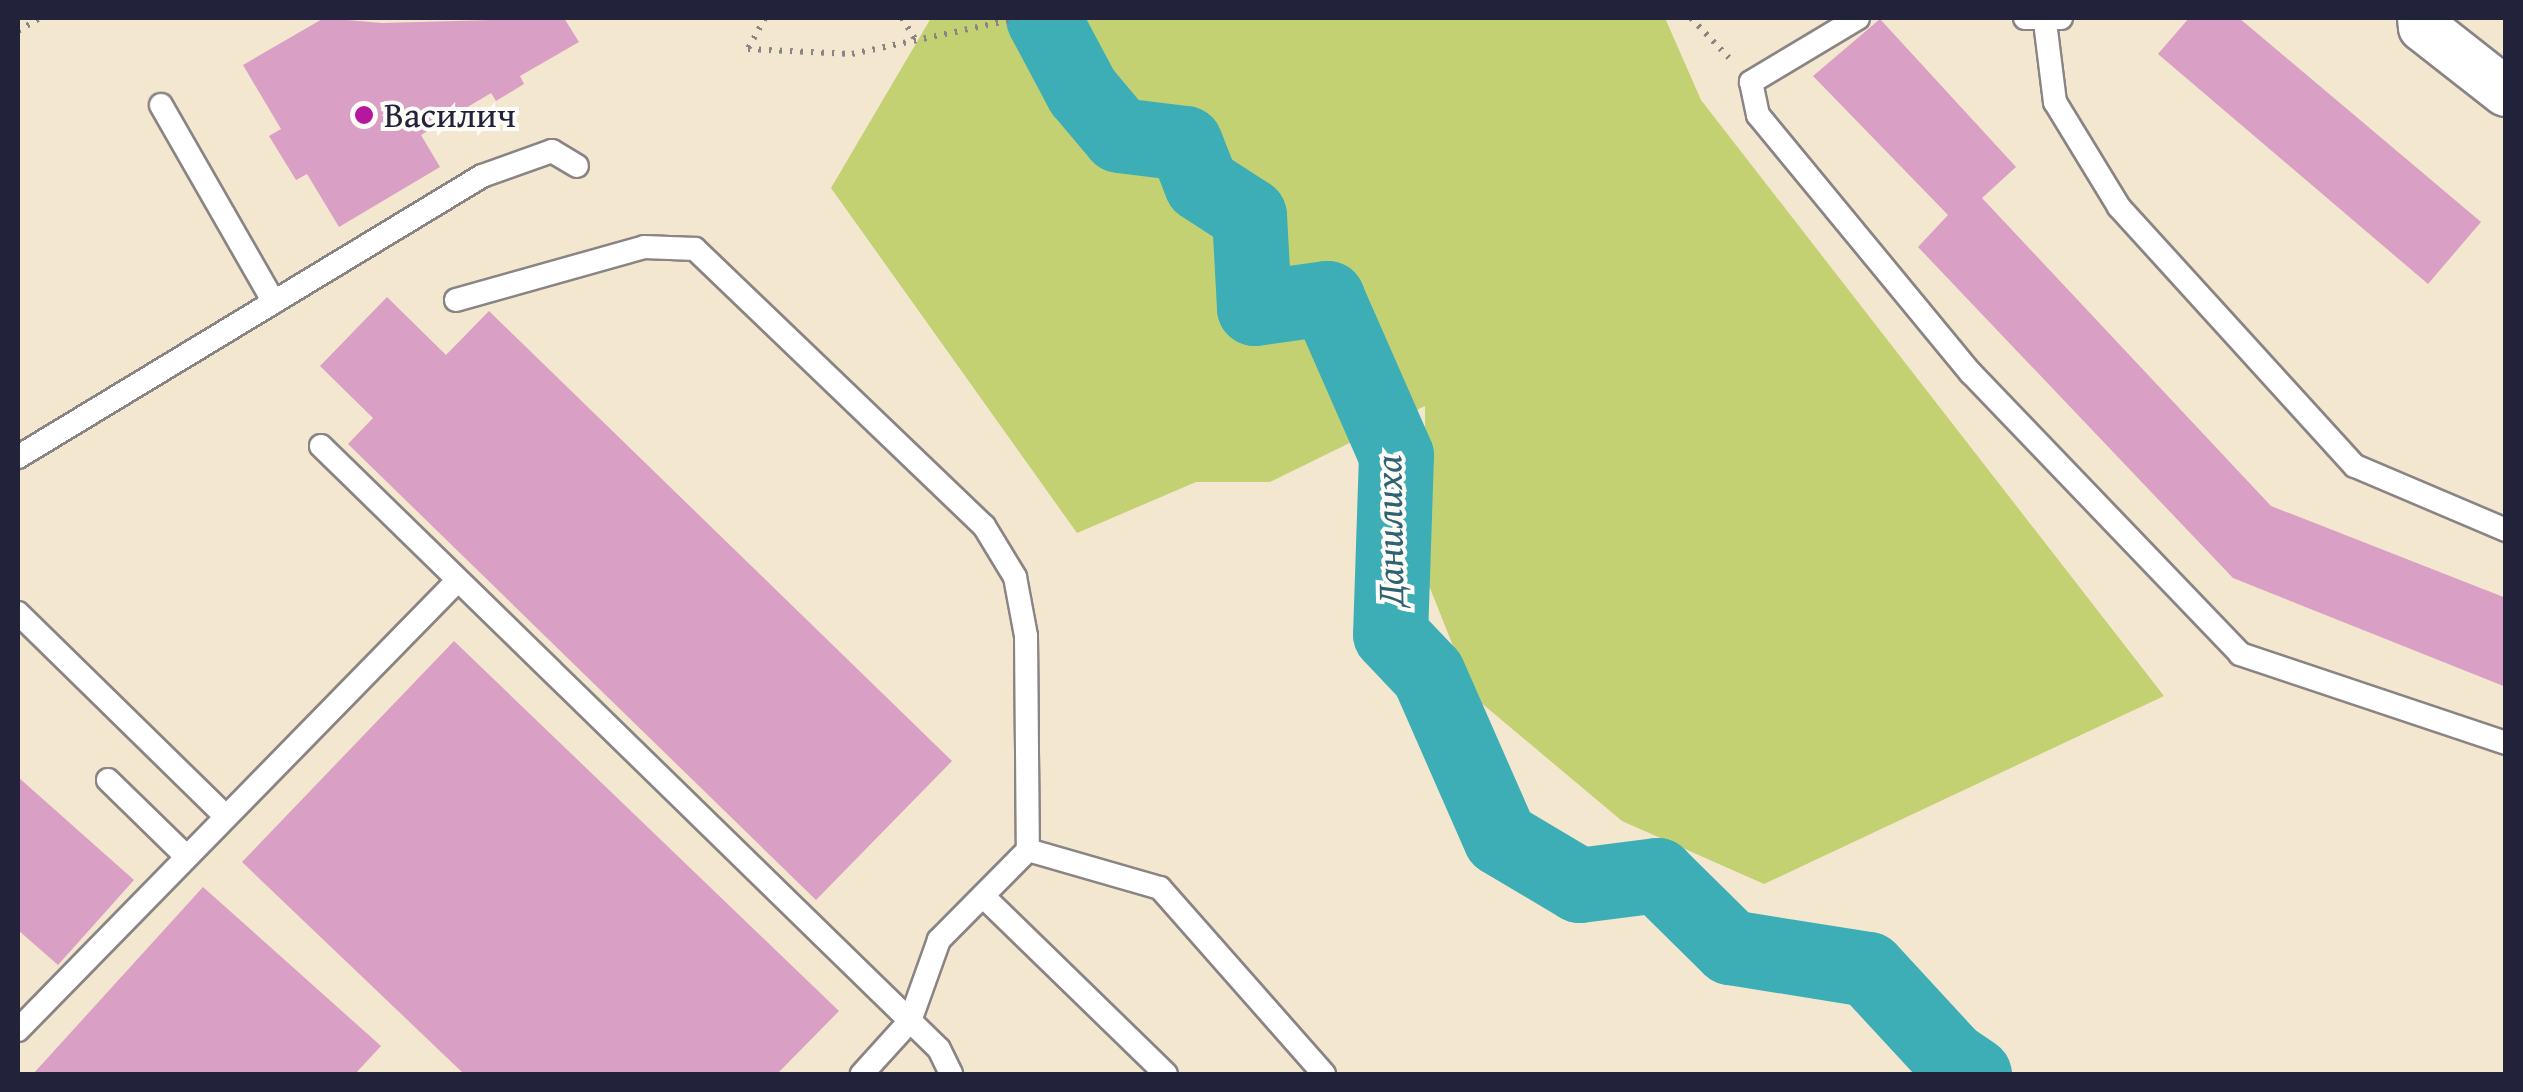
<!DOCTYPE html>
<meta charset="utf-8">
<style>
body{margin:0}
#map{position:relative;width:2523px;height:1092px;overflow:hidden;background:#f3e7cf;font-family:"Gentium Book Plus",serif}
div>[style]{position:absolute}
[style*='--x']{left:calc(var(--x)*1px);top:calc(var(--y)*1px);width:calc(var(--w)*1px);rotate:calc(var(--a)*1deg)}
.green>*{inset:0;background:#c3d173}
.river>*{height:75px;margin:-37.5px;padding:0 37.5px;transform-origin:37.5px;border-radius:37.5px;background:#3daeb6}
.building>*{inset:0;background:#da9fc4}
.path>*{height:6px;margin-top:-3px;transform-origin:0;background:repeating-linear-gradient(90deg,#8a8485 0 2.5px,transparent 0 10.5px)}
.roads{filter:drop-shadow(2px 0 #8a8485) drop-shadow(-2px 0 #8a8485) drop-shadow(0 2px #8a8485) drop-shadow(0 -2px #8a8485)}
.service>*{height:22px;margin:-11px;padding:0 11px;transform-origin:11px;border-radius:11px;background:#fff}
.minor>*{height:48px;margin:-24px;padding:0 24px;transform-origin:24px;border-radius:24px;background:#fff}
.dots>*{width:28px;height:28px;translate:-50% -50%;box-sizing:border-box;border:5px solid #fdfcf7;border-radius:50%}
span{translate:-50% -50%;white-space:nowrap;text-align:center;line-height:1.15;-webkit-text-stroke:8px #fdfcf7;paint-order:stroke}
.poi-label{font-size:35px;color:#22223b}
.left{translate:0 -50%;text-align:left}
.water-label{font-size:38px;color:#2e6172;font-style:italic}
.frame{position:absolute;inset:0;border:20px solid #22223b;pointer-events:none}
</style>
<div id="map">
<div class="green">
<i style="clip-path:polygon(931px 18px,1665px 18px,1701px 100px,2164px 696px,1764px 884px,1622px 821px,1473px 696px,1426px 578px,1425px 406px,1270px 482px,1196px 482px,1077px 533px,831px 188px)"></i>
</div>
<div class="river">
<i style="--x:1043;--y:18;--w:83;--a:61.9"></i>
<i style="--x:1082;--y:91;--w:57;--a:49.9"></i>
<i style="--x:1119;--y:135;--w:66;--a:6.9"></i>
<i style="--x:1185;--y:143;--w:44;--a:68.7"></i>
<i style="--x:1201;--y:184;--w:57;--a:32.9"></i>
<i style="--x:1249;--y:215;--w:93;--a:86.9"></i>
<i style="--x:1254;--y:308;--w:74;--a:-7.8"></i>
<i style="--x:1327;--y:298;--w:171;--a:66.3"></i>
<i style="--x:1396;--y:455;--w:179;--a:91.9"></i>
<i style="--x:1390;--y:634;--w:55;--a:46.5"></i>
<i style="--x:1428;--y:674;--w:179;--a:66.3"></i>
<i style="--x:1500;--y:838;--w:92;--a:30.7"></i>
<i style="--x:1579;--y:885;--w:79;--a:-7.3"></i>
<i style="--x:1657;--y:875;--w:103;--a:44.6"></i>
<i style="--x:1730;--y:947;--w:140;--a:9.1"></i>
<i style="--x:1868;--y:969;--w:121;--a:47.3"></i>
<i style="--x:1950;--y:1058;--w:29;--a:34"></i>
</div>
<div class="building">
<i style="clip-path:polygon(324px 18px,382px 23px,564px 18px,579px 42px,520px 76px,524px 84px,496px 101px,491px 93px,421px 135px,440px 167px,339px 227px,307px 174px,296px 180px,269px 136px,281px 129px,243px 65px)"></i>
<i style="clip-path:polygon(2189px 18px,2239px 18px,2481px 222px,2428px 284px,2158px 54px)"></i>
<i style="clip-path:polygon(1880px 19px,2016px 167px,1982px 198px,2271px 506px,2506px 598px,2506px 687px,2233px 578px,1918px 247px,1948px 215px,1813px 76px)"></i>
<i style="clip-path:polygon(387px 297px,446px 355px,489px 311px,952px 761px,816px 900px,348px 444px,373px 418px,320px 366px)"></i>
<i style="clip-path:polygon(454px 641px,839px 1011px,777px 1074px,464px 1074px,242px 862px)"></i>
<i style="clip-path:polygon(18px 777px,134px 880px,58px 965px,18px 930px)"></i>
<i style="clip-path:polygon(203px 887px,381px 1046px,355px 1074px,33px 1074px)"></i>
</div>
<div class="path">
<i style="--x:765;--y:18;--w:35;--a:119"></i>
<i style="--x:748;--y:49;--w:104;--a:2.8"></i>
<i style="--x:852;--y:54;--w:172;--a:-12.1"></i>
<i style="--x:902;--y:18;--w:26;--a:58"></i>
<i style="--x:1691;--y:18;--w:57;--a:46.4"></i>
<i style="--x:18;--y:31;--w:26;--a:-31"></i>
</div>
<div class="roads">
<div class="service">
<i style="--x:1858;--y:18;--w:125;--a:149.1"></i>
<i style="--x:1751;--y:82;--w:34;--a:78"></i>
<i style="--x:1758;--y:115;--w:335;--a:50.5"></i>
<i style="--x:1971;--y:373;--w:389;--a:46.2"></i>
<i style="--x:2240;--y:654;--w:280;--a:18.5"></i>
<i style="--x:2025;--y:18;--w:36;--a:0"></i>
<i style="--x:2045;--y:22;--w:81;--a:82.9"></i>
<i style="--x:2055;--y:102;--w:123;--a:58.6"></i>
<i style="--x:2119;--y:207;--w:350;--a:47.7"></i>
<i style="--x:2355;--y:466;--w:164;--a:23"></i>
<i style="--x:161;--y:105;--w:227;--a:60.2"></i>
<i style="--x:456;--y:300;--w:195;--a:-15.7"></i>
<i style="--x:644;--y:247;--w:51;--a:2.2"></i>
<i style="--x:695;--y:249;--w:400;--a:43.8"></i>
<i style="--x:984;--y:526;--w:60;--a:58.7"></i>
<i style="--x:1015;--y:577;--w:60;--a:79.4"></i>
<i style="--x:1026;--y:636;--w:214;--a:89.5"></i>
<i style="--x:1028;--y:850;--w:127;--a:134.7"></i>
<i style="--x:939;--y:940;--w:86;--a:109.7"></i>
<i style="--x:910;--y:1021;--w:72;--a:132.2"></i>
<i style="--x:321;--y:446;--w:863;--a:44.3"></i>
<i style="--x:939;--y:1049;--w:28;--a:64"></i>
<i style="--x:18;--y:457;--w:542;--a:-31.2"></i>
<i style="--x:482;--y:176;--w:74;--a:-19.7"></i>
<i style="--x:552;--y:151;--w:29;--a:31"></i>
<i style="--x:18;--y:613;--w:291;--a:44.4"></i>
<i style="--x:108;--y:780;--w:110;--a:44.3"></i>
<i style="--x:1028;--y:850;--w:137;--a:16.1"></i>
<i style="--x:1160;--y:888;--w:248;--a:48.6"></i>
<i style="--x:983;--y:896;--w:255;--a:44.2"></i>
<i style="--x:18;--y:1030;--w:629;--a:-45.64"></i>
</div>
<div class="minor">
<i style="--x:2422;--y:18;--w:9;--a:84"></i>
<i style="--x:2423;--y:27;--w:105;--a:38.1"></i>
</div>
</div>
<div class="dots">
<i style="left:364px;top:115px;background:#b5179e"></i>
</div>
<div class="poi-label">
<span class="left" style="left:384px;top:115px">Василич</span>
</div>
<div class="water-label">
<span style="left:1389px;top:531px;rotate:-91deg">Данилиха</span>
</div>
<div class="frame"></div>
</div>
